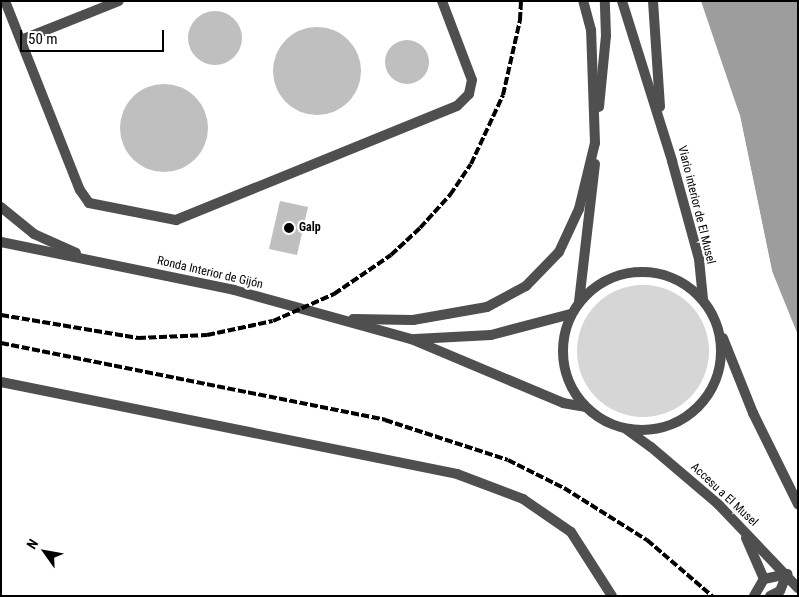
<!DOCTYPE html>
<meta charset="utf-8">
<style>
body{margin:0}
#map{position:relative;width:799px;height:597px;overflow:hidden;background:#fff;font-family:"Roboto Condensed",sans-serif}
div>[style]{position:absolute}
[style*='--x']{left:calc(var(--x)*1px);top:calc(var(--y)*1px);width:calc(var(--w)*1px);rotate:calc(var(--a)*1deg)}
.green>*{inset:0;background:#d6d6d6}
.round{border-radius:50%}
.water>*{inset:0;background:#9d9d9d}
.pier>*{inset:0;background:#fff}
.building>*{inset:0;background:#bfbfbf}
.lane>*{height:10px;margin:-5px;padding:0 5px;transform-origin:5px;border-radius:5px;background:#4f4f4f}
.lane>.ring{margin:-5px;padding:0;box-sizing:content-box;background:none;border:10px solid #4f4f4f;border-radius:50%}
.rail>*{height:4px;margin-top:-2px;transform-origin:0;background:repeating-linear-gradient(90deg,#000 0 8px,transparent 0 10.5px)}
.dots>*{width:14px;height:14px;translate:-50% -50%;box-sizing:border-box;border:2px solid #fff;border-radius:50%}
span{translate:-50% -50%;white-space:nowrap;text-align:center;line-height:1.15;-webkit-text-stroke:4.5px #fff;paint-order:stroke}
.street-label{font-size:12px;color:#000}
.poi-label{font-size:12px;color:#000;font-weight:700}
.left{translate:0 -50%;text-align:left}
.frame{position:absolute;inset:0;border:2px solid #000;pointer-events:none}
.north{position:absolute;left:20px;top:527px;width:50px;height:50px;-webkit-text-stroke:4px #fff;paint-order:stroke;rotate:302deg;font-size:14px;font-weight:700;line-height:20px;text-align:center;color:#000}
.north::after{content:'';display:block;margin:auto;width:18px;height:22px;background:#000;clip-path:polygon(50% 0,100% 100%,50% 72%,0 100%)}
.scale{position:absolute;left:20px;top:30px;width:144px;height:22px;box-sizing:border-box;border:2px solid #000;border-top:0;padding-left:6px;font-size:15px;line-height:18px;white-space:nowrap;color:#000;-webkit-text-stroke:4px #fff;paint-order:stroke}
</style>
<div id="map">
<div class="green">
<i class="round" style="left:577px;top:285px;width:132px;height:132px"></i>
</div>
<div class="water">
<i style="clip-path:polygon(701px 1px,798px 1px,798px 371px,772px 271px,740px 116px)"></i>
</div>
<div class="pier">
<i style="clip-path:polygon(698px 1px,740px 116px,772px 271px,798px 335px,798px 374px,769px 271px,737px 117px)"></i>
</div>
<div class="building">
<i class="round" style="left:188px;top:11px;width:54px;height:54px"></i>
<i class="round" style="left:273px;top:27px;width:88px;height:88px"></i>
<i class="round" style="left:385px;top:40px;width:44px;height:44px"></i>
<i class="round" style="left:120px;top:84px;width:88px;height:88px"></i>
<i style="clip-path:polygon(280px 201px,308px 207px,297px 255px,269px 249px)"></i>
</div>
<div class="lane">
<i style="--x:5;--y:1;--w:203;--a:68.4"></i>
<i style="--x:80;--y:190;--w:16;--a:55"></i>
<i style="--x:89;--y:203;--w:89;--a:11.1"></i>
<i style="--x:176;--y:220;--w:303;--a:-22.1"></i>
<i style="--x:457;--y:106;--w:17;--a:-45"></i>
<i style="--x:469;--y:94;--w:14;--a:-78"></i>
<i style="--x:472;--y:80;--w:85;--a:-110.8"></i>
<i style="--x:622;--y:1;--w:168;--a:72.6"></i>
<i style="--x:672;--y:161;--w:102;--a:74.6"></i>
<i style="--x:699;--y:259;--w:40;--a:84.3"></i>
<i style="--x:653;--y:1;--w:106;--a:86.2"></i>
<i style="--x:21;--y:40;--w:105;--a:-21.7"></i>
<i style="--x:599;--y:107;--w:71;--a:-84.4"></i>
<i style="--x:606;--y:36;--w:35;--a:-92"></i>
<i style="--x:1;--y:207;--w:43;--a:39.3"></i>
<i style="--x:34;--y:234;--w:46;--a:24.3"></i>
<i style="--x:1;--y:242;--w:238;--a:11.6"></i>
<i style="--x:234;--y:290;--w:184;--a:15.5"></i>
<i style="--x:411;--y:339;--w:165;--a:22.8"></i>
<i style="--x:563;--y:403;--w:22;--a:10"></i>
<i class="ring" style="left:563px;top:272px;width:148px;height:148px"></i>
<i style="--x:579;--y:302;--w:139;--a:-83.4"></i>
<i style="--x:353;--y:319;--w:60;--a:1"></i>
<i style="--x:413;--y:320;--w:75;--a:-10"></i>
<i style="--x:487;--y:307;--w:44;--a:-28.3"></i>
<i style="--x:526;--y:286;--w:47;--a:-45.9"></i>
<i style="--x:559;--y:252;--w:47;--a:-65.1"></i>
<i style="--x:579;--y:209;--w:68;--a:-76.4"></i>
<i style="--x:595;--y:143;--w:113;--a:-92"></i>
<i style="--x:591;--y:30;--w:30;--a:-105"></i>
<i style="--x:723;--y:338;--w:81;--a:68.2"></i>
<i style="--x:753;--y:413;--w:102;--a:63.7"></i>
<i style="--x:415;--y:339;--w:76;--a:-3"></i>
<i style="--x:491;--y:335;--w:83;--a:-14.7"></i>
<i style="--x:1;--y:382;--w:465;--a:11.4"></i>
<i style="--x:457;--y:474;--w:71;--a:20.7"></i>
<i style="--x:523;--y:499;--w:58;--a:34.5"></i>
<i style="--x:571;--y:532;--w:76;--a:57.4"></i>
<i style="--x:626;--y:429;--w:31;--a:36"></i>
<i style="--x:651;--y:447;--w:88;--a:40.4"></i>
<i style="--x:718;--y:504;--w:116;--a:46.4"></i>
<i style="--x:746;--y:538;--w:45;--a:66.3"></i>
<i style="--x:754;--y:596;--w:20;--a:-60"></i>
<i style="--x:764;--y:579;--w:24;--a:-12"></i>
<i style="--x:770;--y:596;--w:11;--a:-27"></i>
<i style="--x:780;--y:591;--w:18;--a:-68"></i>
</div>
<div class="rail">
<i style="--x:1;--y:315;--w:139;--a:9.5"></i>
<i style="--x:138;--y:338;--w:69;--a:-2.5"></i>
<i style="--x:207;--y:335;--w:67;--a:-12"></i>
<i style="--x:273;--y:321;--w:67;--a:-23.9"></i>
<i style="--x:334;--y:294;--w:69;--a:-34.4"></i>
<i style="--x:391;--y:255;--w:40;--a:-43"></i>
<i style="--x:420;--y:228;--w:45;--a:-47.7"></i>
<i style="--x:450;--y:195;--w:37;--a:-56"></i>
<i style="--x:471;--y:164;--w:76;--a:-65.1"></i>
<i style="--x:503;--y:95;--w:77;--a:-77.2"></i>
<i style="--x:520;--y:20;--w:19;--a:-87"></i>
<i style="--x:1;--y:343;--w:392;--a:11.3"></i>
<i style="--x:385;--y:420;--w:129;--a:18"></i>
<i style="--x:508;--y:460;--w:63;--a:26.6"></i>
<i style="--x:564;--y:488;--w:98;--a:32.1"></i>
<i style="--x:647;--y:540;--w:86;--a:40.7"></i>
</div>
<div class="dots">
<i style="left:289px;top:228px;background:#000"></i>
</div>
<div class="street-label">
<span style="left:696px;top:205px;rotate:76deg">Viario interior de El Musel</span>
<span style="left:210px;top:273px;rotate:13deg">Ronda Interior de Gijón</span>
<span style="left:724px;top:495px;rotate:43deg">Accesu a El Musel</span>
</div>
<div class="poi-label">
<span class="left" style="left:299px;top:228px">Galp</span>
</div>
<div class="frame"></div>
<div class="north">N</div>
<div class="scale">50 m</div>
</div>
